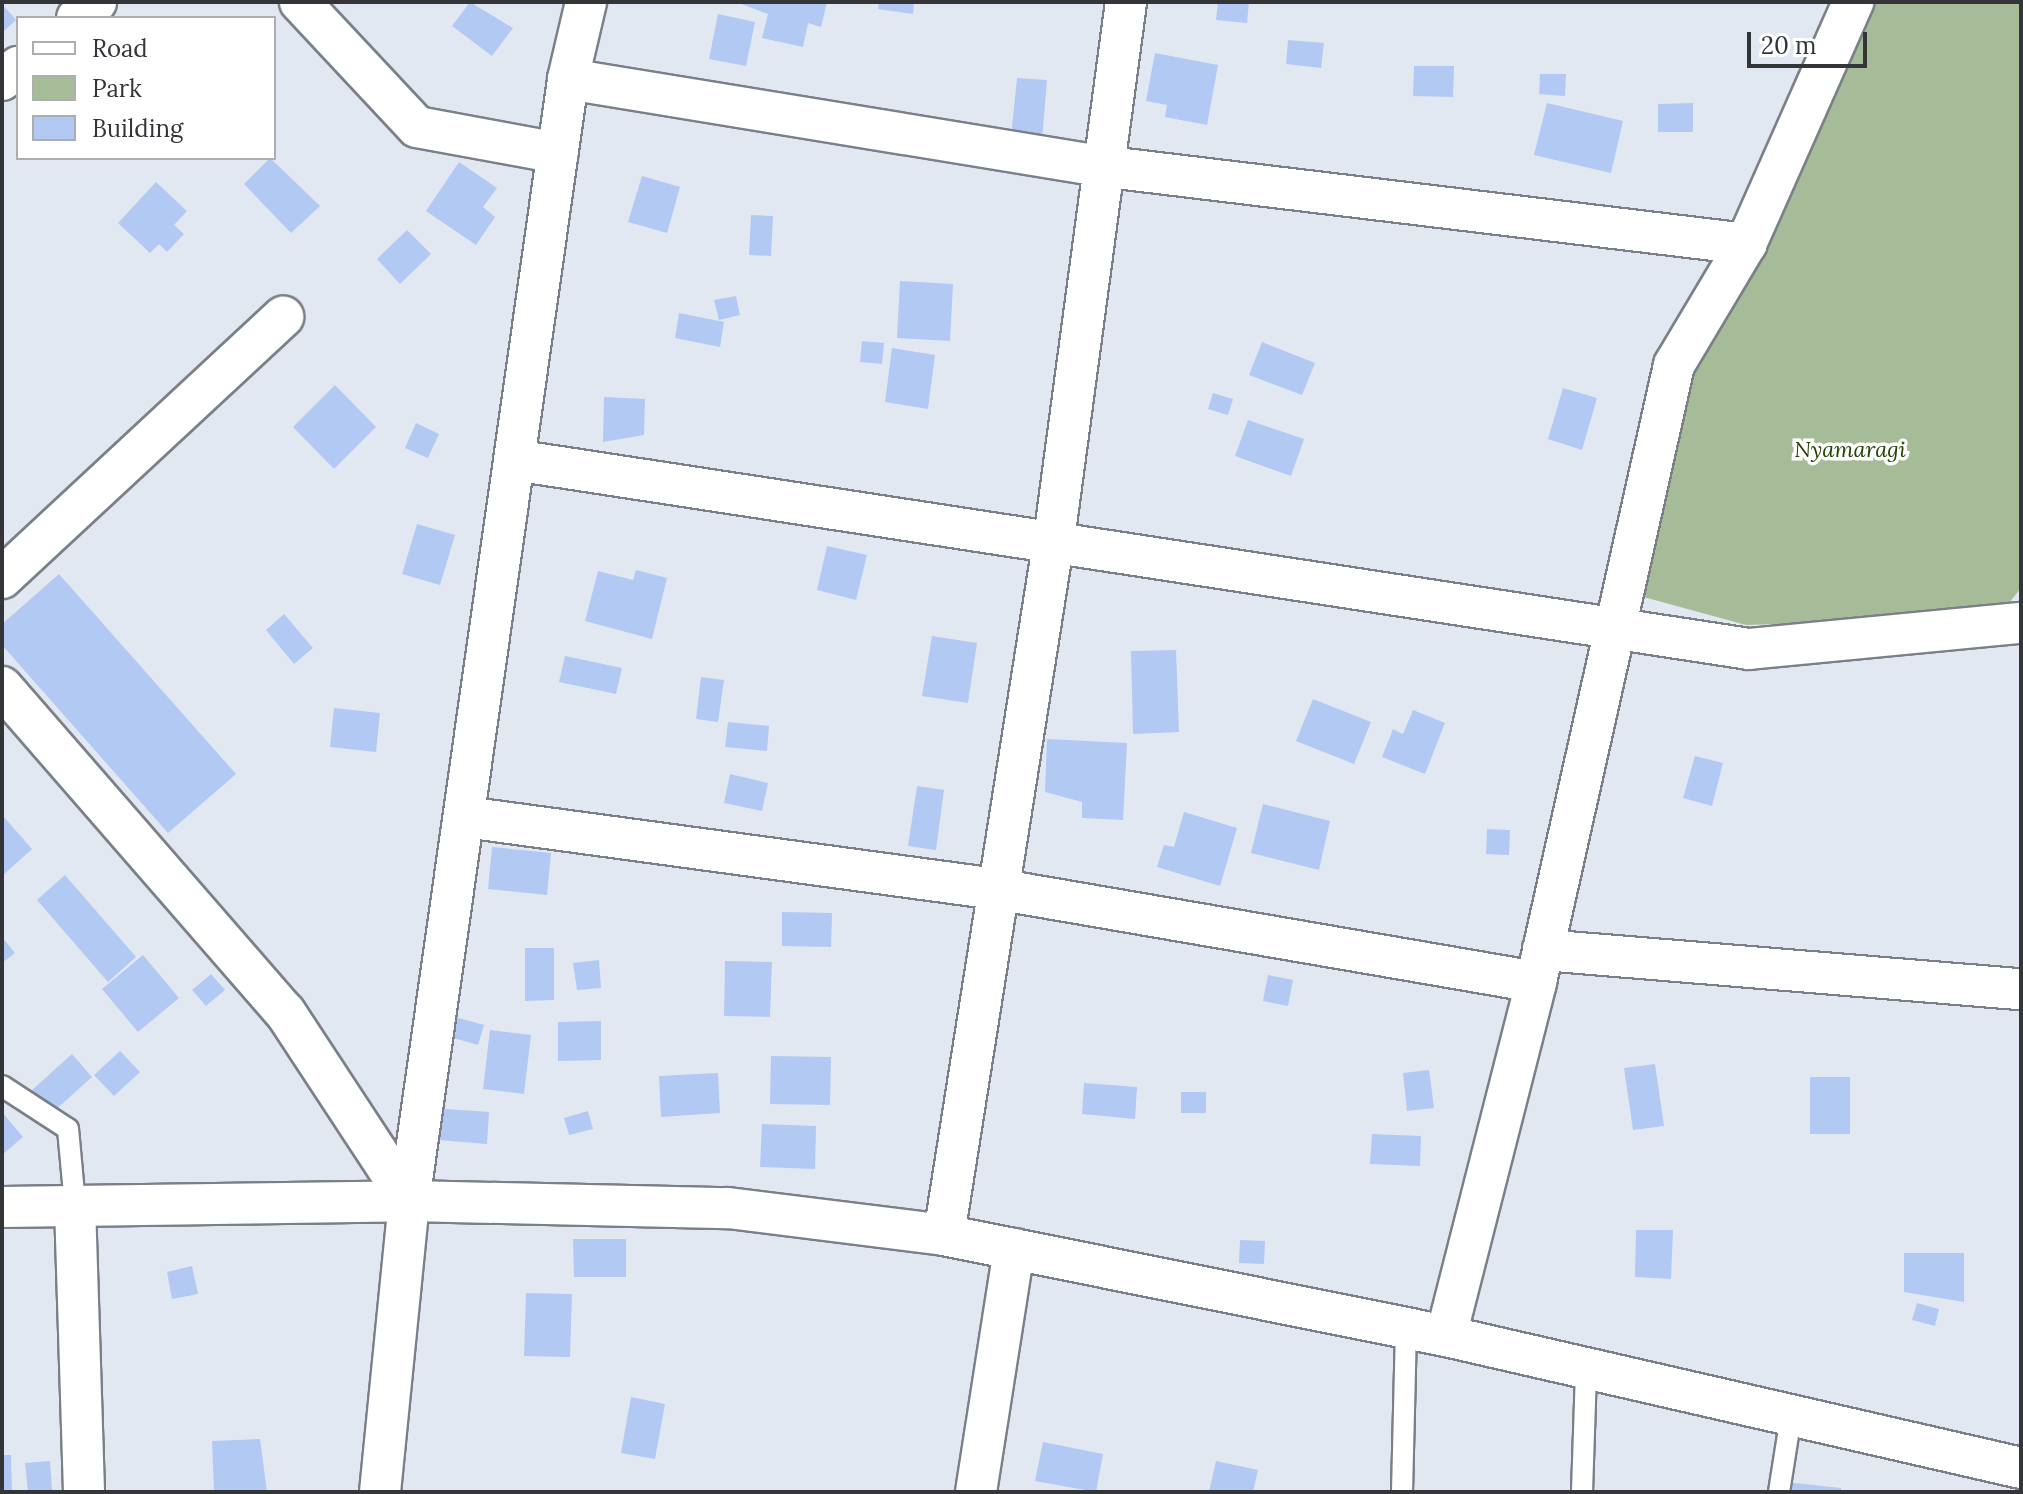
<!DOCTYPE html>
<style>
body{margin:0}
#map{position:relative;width:2023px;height:1494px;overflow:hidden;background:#e2e8f1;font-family:Lora,serif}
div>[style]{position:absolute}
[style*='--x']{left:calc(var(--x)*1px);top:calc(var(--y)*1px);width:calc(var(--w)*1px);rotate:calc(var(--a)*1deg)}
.green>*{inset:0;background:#a6bc98}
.building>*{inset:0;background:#b2c9f4}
.roads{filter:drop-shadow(2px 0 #7b8088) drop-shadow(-2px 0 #7b8088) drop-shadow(0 2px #7b8088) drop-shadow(0 -2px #7b8088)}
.service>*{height:20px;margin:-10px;padding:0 10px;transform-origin:10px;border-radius:10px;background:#fff}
.minor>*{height:40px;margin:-20px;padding:0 20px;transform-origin:20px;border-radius:20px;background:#fff}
span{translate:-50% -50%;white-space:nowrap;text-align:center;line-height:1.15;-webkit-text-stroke:7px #fff;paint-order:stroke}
.park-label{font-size:22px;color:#234403;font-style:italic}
.frame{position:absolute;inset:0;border:4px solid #333539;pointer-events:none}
.legend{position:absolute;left:16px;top:16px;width:260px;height:144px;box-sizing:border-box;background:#fff;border:2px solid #adaeb0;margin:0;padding:10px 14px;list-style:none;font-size:24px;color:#333539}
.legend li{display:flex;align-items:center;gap:16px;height:40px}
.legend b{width:40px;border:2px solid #adaeb0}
.scale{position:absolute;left:1747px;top:32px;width:120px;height:36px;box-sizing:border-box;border:4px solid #333539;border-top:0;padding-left:10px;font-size:24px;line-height:28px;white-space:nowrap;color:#333539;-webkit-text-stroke:6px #fff;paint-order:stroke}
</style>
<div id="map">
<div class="green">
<i style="clip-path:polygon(1868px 2px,2021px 2px,2021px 588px,1997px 618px,1746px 625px,1640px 596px,1696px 351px)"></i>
</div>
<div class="building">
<i style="clip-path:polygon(470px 2px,513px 28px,492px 56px,452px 26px)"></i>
<i style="clip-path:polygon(736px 2px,827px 2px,821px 27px,808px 23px,803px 47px,762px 38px,768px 14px)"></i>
<i style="clip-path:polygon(879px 2px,914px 2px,913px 14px,878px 9px)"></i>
<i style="clip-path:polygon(1218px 2px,1249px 2px,1247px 23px,1216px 20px)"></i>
<i style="clip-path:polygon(2px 4px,16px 20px,2px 33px)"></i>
<i style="clip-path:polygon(718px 14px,755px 22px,746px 66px,709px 59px)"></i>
<i style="clip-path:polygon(1288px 40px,1324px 43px,1321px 68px,1286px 64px)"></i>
<i style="clip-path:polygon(1155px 53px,1218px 65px,1207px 125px,1165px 117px,1167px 105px,1146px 101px)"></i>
<i style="clip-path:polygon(1414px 66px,1454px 66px,1453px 97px,1413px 96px)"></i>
<i style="clip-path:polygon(1540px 74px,1566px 74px,1565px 96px,1539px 94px)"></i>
<i style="clip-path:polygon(1017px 78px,1047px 80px,1042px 140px,1011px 137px)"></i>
<i style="clip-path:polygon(1547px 103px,1623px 121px,1611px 173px,1534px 155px)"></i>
<i style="clip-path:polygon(1693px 103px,1693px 132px,1658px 132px,1658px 104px)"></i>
<i style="clip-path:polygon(270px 158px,320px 206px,291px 233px,244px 184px)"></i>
<i style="clip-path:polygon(459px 162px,497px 188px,483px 207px,495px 217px,476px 245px,426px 211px)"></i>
<i style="clip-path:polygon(642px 176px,680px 187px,667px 233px,628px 222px)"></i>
<i style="clip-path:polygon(156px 182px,187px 211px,174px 225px,184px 234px,167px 252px,159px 244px,150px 253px,118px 223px)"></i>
<i style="clip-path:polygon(751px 215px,773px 216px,771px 256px,749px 255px)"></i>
<i style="clip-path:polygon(407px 230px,431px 254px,400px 284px,377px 259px)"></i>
<i style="clip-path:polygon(900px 281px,953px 284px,950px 341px,897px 338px)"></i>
<i style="clip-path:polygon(736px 296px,740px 315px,719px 320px,714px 300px)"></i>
<i style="clip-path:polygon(679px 313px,724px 322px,720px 347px,675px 338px)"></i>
<i style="clip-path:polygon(862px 341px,884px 343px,882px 364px,860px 362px)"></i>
<i style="clip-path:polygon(1262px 342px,1315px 363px,1302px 395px,1249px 375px)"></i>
<i style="clip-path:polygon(892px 348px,935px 355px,928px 409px,885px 402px)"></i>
<i style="clip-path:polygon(335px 385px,376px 427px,334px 469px,293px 427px)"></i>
<i style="clip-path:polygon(1563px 388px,1597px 398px,1582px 450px,1548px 439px)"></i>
<i style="clip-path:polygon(1213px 393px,1233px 399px,1228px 415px,1208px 409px)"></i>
<i style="clip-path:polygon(604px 397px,645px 399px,644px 435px,603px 442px)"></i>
<i style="clip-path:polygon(1248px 420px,1304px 439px,1291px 476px,1235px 456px)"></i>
<i style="clip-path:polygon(416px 423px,439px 434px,428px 458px,405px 448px)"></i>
<i style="clip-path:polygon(417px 524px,455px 535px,440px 585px,402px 574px)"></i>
<i style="clip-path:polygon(827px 546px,867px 555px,856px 600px,817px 590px)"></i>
<i style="clip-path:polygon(636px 570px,667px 578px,652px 639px,585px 621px,598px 571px,633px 580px)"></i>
<i style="clip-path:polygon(59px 574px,236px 774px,168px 833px,2px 645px,2px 624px)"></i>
<i style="clip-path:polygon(284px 614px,313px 648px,294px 664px,266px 630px)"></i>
<i style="clip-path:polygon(932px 636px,977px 643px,968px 703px,922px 696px)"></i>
<i style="clip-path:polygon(1176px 650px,1179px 732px,1133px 734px,1131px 651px)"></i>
<i style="clip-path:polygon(565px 656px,622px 668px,616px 694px,559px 682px)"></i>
<i style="clip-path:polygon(701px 677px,724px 680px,718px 722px,696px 719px)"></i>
<i style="clip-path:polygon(1313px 699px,1371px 722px,1354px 764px,1296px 741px)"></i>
<i style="clip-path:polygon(334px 708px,380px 713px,376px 752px,330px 747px)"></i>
<i style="clip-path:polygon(1413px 710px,1445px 723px,1425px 774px,1382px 757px,1393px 729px,1403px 734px)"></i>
<i style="clip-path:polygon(728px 722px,769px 726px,767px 751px,725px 747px)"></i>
<i style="clip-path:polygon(1047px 739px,1127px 743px,1123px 820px,1082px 818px,1082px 802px,1045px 792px)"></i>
<i style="clip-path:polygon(1695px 756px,1723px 763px,1712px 806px,1683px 798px)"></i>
<i style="clip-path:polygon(730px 774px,768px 783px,762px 811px,724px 803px)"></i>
<i style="clip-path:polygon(917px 786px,944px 790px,936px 850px,908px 846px)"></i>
<i style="clip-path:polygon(1263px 804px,1330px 821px,1319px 870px,1251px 853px)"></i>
<i style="clip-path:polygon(1184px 812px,1237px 828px,1220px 886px,1157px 867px,1164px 845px,1174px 847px)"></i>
<i style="clip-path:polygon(2px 815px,32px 849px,2px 876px)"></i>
<i style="clip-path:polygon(1487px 829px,1510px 830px,1509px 855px,1486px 854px)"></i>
<i style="clip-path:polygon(492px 847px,551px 853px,547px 895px,488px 889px)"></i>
<i style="clip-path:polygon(65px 875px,136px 957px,108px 982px,37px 900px)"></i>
<i style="clip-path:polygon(782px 912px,832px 913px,831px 947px,782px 946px)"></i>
<i style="clip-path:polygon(2px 937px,15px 953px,2px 963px)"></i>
<i style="clip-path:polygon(525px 948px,554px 948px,554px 1000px,525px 1001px)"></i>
<i style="clip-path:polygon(143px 955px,179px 998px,138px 1032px,102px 989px)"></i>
<i style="clip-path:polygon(599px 960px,601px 988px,577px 990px,573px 963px)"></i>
<i style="clip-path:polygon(725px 961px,772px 962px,770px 1017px,724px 1016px)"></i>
<i style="clip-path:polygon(211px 974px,225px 990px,206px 1006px,192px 990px)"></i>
<i style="clip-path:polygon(1268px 975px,1293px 980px,1288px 1006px,1263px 1001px)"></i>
<i style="clip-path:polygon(448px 1015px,484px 1025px,478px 1045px,443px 1035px)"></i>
<i style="clip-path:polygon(601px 1021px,601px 1060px,558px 1061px,558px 1022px)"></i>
<i style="clip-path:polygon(490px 1030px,531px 1035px,524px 1094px,483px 1089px)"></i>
<i style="clip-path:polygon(120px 1051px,140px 1072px,114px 1096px,94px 1075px)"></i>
<i style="clip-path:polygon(72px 1054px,92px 1077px,52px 1113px,32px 1090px)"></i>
<i style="clip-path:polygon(771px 1056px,831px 1057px,830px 1105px,770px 1104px)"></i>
<i style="clip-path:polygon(1655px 1064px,1664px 1126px,1633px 1130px,1624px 1068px)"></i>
<i style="clip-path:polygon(1429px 1070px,1434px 1108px,1407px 1111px,1403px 1073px)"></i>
<i style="clip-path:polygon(718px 1073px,720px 1113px,661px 1117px,659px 1076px)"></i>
<i style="clip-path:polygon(1810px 1077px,1850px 1077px,1850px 1134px,1810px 1134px)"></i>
<i style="clip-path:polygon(1084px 1083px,1137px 1087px,1135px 1119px,1082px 1114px)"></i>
<i style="clip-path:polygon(1181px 1092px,1206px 1092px,1206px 1113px,1181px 1113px)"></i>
<i style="clip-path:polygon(419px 1095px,446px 1097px,445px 1109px,489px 1112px,487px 1144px,415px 1138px)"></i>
<i style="clip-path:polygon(588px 1111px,593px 1129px,569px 1135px,564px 1118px)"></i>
<i style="clip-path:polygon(2px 1112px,23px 1137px,2px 1155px)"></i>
<i style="clip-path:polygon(762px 1124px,816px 1126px,815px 1169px,760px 1167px)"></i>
<i style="clip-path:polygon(1372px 1134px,1421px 1136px,1420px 1166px,1370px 1164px)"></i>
<i style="clip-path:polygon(1636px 1230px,1673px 1230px,1671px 1279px,1635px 1277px)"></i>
<i style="clip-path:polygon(573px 1239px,626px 1239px,626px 1277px,574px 1277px)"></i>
<i style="clip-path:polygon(1240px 1240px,1265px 1241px,1264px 1264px,1239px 1263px)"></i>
<i style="clip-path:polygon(1904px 1253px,1964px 1253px,1964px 1302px,1904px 1292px)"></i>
<i style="clip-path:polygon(192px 1266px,198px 1294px,172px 1299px,167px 1272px)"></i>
<i style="clip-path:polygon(526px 1293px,572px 1294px,570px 1357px,524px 1356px)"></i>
<i style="clip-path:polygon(1917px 1303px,1939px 1309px,1935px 1326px,1912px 1320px)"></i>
<i style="clip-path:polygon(631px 1397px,665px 1404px,655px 1459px,621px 1453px)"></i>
<i style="clip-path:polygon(260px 1439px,267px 1492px,214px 1492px,212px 1441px)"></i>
<i style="clip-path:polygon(1043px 1442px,1103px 1454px,1096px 1492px,1035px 1481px)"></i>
<i style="clip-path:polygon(2px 1455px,11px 1455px,12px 1492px,2px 1492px)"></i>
<i style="clip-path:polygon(50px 1461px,52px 1490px,28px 1492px,25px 1463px)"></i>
<i style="clip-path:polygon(1216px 1461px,1258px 1470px,1253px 1492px,1209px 1492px)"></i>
<i style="clip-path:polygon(1785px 1482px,1841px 1488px,1841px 1492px,1784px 1492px)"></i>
</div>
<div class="roads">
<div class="service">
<i style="--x:2;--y:1086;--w:79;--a:33.1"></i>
<i style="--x:68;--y:1129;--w:76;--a:84.7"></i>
<i style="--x:1402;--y:1492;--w:163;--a:-88.6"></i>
<i style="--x:1582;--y:1492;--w:123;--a:-88.1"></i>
<i style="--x:1779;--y:1492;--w:77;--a:-81"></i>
</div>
<div class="minor">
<i style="--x:300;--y:2;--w:171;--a:46.9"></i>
<i style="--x:417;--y:127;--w:143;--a:10.4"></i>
<i style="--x:77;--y:18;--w:25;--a:-40"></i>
<i style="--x:568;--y:79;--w:539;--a:9.29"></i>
<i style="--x:1100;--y:166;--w:651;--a:6.88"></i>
<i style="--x:2;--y:80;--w:21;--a:-39"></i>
<i style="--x:514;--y:460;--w:1249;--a:8.7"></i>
<i style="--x:1749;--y:649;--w:273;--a:-5.5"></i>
<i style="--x:2;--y:578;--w:384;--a:-42.9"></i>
<i style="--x:2;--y:687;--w:431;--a:49"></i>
<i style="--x:285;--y:1012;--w:226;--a:56.7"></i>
<i style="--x:465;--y:817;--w:536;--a:7.72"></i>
<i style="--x:996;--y:889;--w:548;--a:9.77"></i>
<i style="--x:1543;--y:950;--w:480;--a:4.7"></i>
<i style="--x:75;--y:1205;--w:287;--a:88.2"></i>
<i style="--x:2;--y:1207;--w:407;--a:-0.8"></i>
<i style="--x:409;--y:1201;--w:319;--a:1.3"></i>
<i style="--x:728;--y:1208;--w:218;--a:7.1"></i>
<i style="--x:944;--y:1235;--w:512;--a:11.38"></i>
<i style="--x:1446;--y:1336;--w:590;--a:12.93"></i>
<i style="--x:944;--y:1235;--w:705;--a:-81.02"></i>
<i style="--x:1054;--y:539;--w:542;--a:-82.36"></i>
<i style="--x:1446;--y:1336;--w:365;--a:-75.7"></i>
<i style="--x:1536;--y:982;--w:632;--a:-77.39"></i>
<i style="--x:1674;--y:365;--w:141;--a:-59.2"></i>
<i style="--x:1746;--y:244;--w:265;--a:-66.1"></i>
<i style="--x:380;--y:1492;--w:292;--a:-84.3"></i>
<i style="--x:409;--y:1201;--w:1133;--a:-81.93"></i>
<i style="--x:568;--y:79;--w:79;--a:-76.8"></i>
<i style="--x:976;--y:1492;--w:246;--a:-81.1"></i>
</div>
</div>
<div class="park-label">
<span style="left:1850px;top:450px">Nyamaragi</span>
</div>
<div class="frame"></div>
<ul class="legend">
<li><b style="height:10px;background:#fff"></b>Road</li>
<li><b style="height:22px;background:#a6bc98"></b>Park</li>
<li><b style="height:22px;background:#b2c9f4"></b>Building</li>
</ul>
<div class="scale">20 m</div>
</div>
